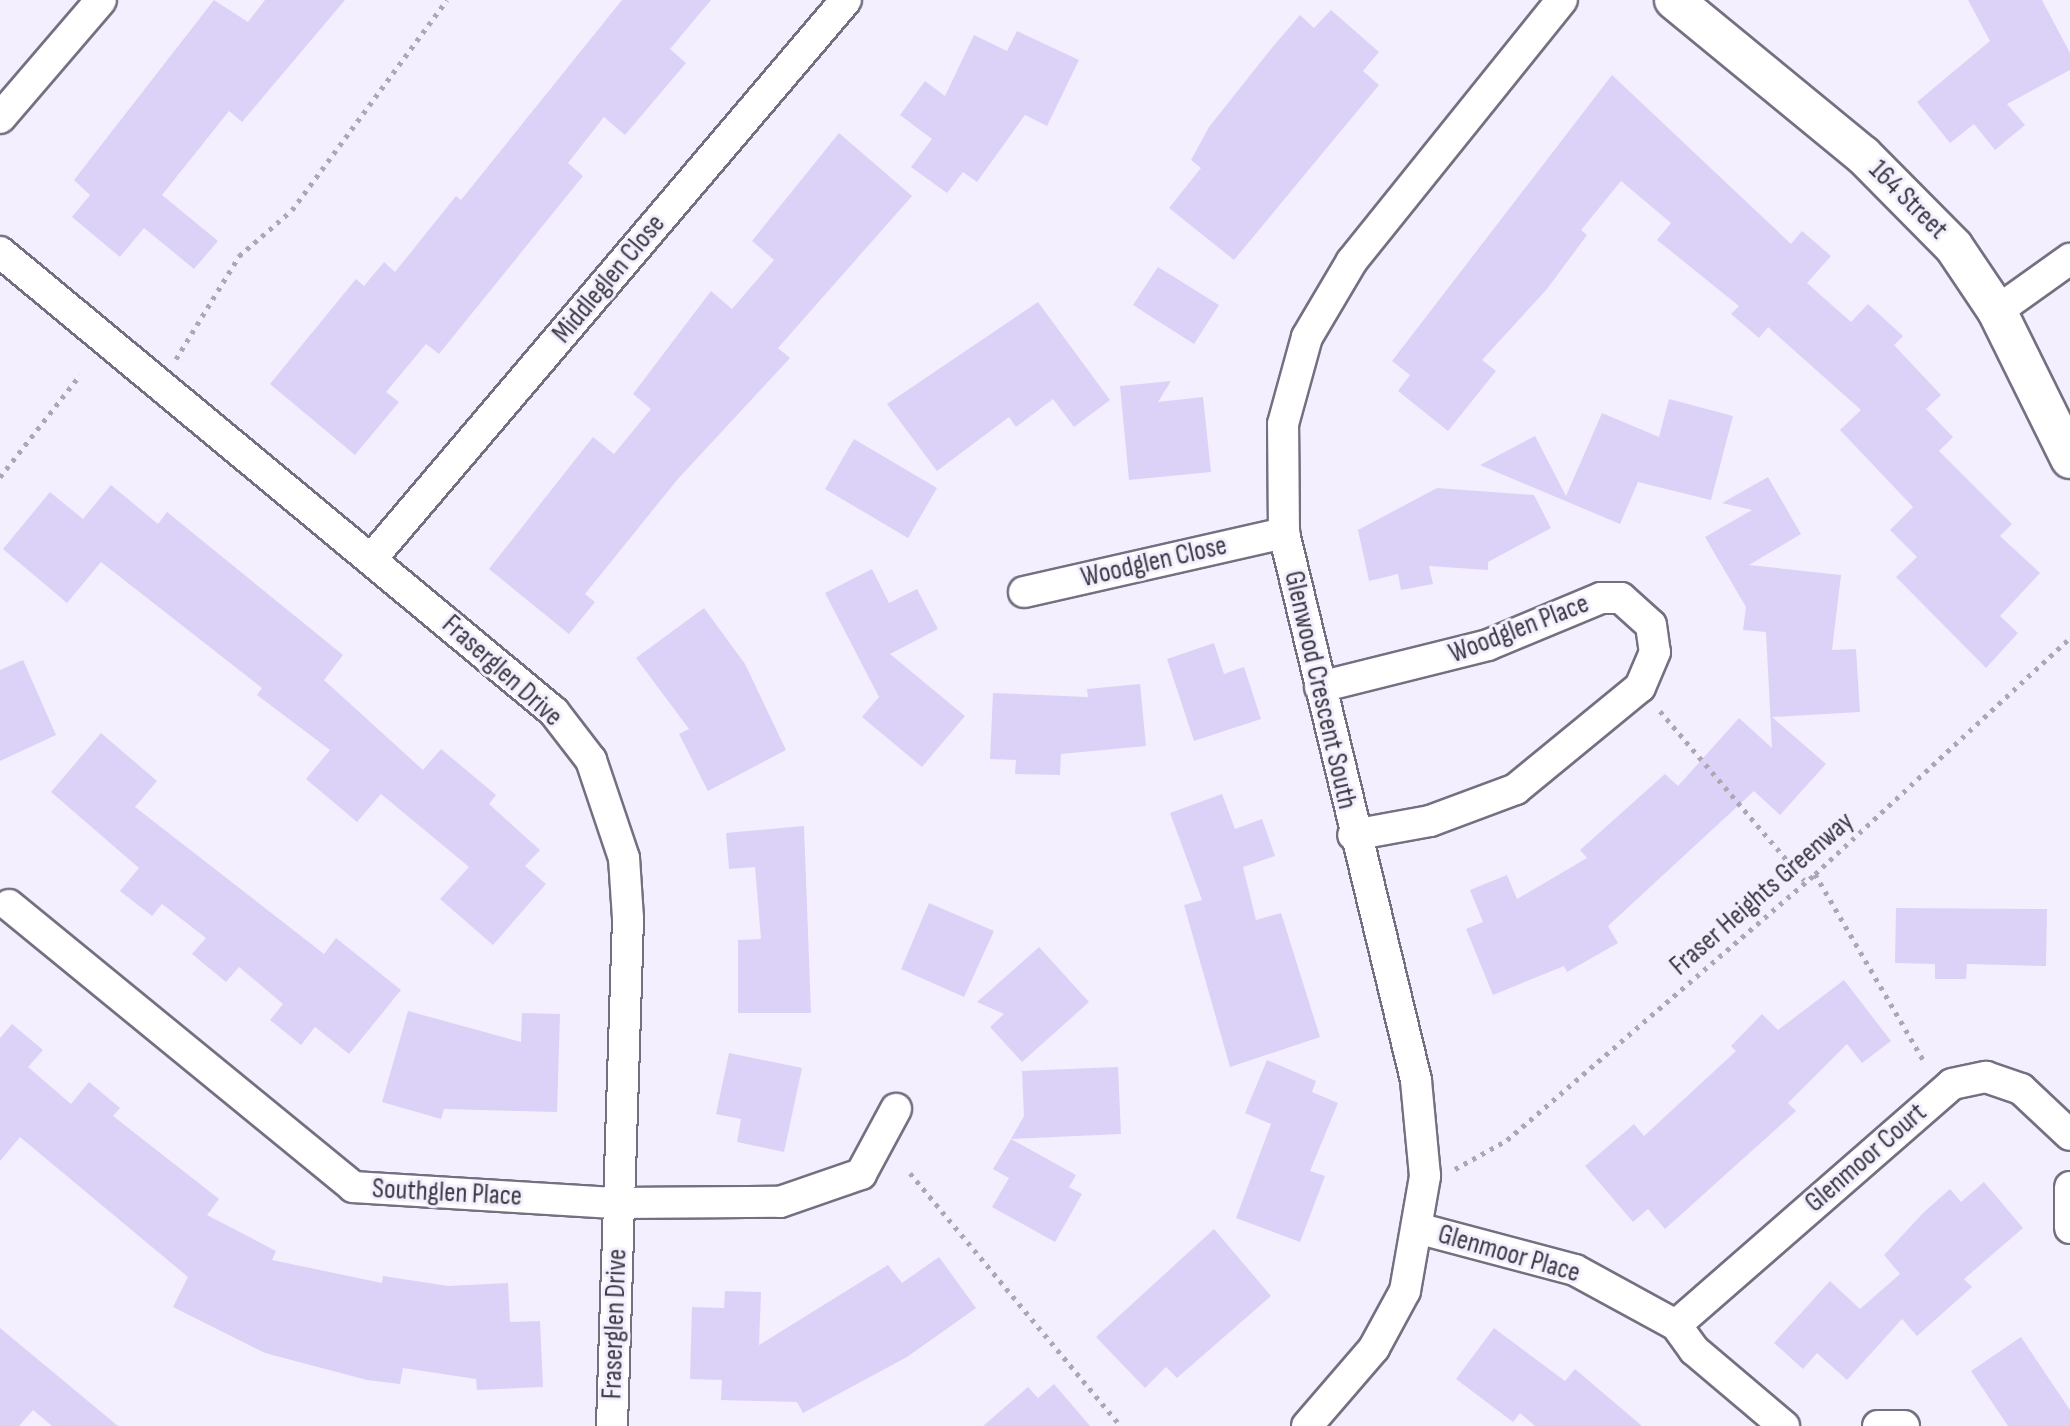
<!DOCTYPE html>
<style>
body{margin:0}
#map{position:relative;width:2070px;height:1426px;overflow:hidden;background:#f3effe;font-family:"Sofia Sans Condensed",sans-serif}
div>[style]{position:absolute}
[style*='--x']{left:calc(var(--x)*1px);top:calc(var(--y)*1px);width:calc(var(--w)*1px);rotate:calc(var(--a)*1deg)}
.building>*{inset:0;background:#dcd2f7}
.path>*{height:5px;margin-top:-2.5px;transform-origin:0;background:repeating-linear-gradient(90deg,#aba8b4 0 4px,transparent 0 10px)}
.roads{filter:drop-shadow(2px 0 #757081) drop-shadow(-2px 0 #757081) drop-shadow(0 2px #757081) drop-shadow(0 -2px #757081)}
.minor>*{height:30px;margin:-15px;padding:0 15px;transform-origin:15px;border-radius:15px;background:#fff}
.tertiary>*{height:38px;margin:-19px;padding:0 19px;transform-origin:19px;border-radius:19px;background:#fff}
span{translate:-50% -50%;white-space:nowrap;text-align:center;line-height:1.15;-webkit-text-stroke:6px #f3effe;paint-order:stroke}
.street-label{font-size:28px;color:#3c3a42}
</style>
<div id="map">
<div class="building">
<i style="clip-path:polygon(214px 0,248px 22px,265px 0,345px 0,242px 122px,229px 111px,162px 195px,218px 241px,194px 269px,144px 228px,120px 257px,72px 217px,90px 195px,74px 180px)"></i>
<i style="clip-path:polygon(622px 0,711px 0,670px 49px,686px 63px,625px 135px,604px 117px,568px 163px,583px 176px,439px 354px,426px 344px,386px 392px,399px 402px,355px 455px,270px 384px,356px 279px,364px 286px,384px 262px,395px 272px,456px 196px,461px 200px)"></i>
<i style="clip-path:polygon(1968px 0,2042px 0,2070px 53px,2070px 70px,2007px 104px,2025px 125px,1995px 150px,1974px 124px,1950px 143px,1917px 102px,1990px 41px)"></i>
<i style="clip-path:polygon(1331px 10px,1379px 52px,1363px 71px,1379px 85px,1234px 260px,1169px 208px,1201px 168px,1191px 160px,1209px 127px,1271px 49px,1300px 15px,1314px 28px)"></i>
<i style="clip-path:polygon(1017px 31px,1079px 60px,1047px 126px,1025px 115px,977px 182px,963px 172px,947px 193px,911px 167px,932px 139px,900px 115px,925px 81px,945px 96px,974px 35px,1007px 51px)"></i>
<i style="clip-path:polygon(1612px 75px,1791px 244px,1802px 231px,1831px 256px,1807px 283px,1851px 322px,1868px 304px,1903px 336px,1894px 345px,1941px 395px,1926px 409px,1953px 437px,1939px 451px,2012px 524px,2000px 536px,2040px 573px,2000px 616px,2018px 633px,1986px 668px,1896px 577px,1917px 557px,1890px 530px,1913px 507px,1840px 430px,1861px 410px,1768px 327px,1759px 338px,1731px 314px,1739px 306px,1657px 240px,1671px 223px,1621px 181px,1581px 230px,1587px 235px,1547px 289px,1482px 360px,1496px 371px,1448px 431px,1398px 391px,1410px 375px,1392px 361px)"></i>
<i style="clip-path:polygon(839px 133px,912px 196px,778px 348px,790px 358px,677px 480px,585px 594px,595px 602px,569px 634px,489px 569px,593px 437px,614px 454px,651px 409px,633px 394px,711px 291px,732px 309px,774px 260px,752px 241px)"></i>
<i style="clip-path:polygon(1158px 267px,1219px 305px,1194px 344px,1133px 305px)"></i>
<i style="clip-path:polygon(1038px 302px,1110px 400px,1074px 427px,1053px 399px,1016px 427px,1009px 417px,937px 471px,887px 404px)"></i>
<i style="clip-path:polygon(1171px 381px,1158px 402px,1203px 397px,1211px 472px,1129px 480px,1120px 386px)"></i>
<i style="clip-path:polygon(1669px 399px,1733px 416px,1711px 500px,1638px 482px,1620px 524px,1480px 465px,1535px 436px,1566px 496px,1602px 413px,1659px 437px)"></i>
<i style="clip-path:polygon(854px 439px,937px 488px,908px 538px,825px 489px)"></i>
<i style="clip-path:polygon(1768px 477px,1801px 534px,1749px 565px,1841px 575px,1832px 650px,1856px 649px,1860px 712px,1772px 717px,1826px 764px,1780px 815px,1754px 791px,1608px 926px,1618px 943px,1567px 972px,1564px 966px,1493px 995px,1466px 929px,1483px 922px,1470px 890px,1507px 875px,1517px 899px,1587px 858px,1580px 850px,1665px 774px,1678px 786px,1739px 718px,1772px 748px,1766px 632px,1743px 630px,1746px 607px,1705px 537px,1752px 510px,1722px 503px)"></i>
<i style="clip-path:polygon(111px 485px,158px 524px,167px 512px,343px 655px,324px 680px,423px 770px,441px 749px,496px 795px,489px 804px,540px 850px,525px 866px,546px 884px,493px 945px,440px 899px,469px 867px,381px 794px,357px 822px,306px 779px,330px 750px,257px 695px,262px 688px,101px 562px,67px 603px,3px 549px,50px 492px,83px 519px)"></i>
<i style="clip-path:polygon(1437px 488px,1534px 495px,1551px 528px,1488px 562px,1488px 570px,1429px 566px,1433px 584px,1401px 590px,1398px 574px,1369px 581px,1358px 530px)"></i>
<i style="clip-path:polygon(872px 569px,889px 603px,917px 589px,938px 629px,890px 654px,965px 716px,922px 767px,862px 717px,879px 697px,825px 593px)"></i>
<i style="clip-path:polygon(704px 608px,745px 664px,786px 750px,708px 791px,679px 734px,689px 729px,636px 658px)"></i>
<i style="clip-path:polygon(1214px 643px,1224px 674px,1244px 667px,1261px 719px,1194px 741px,1167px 659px)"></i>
<i style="clip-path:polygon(23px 660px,56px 735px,0 761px,0 670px)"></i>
<i style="clip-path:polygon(1140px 684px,1146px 746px,1061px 754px,1060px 775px,1015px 774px,1016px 760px,990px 759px,993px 693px,1088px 697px,1087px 689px)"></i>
<i style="clip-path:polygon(101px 733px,157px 781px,135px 807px,324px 954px,336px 938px,401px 990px,349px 1054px,315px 1027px,301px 1045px,270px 1020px,283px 1004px,239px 967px,226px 982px,192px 954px,206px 938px,162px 904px,152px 916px,120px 891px,139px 868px,51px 792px)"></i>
<i style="clip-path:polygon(1222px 794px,1235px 829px,1262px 819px,1275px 856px,1243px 867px,1256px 920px,1281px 913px,1320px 1037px,1230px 1067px,1184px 905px,1202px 900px,1170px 813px)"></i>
<i style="clip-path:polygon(804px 826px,811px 1013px,738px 1013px,738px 940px,761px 939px,755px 867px,729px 869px,726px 833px)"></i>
<i style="clip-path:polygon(929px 903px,994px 931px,964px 997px,901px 969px)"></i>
<i style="clip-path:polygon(1896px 908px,2047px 909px,2046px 966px,1967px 964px,1966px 979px,1935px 979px,1935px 964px,1895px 963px)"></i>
<i style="clip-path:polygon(1039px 947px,1089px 1002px,1022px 1062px,990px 1027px,1004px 1014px,977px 1002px)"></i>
<i style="clip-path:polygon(1844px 980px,1891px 1041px,1862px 1063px,1847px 1044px,1788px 1103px,1796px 1111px,1665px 1229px,1648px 1209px,1633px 1222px,1585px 1166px,1634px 1124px,1644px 1136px,1736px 1051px,1731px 1046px,1762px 1014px,1778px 1030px)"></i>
<i style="clip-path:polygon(408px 1011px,521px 1042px,522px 1013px,560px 1014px,557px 1112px,444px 1109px,441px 1119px,382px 1102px)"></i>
<i style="clip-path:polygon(12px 1024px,43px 1050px,28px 1067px,71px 1104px,89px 1082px,120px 1108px,113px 1116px,219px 1199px,207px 1215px,276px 1251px,272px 1260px,382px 1283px,383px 1276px,448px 1286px,508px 1283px,510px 1322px,540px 1321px,543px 1387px,477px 1390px,476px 1379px,403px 1368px,400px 1384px,367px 1380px,265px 1353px,173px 1307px,188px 1277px,20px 1137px,0 1161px,0 1038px)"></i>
<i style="clip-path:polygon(729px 1053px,802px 1068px,784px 1152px,737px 1142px,741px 1119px,716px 1114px)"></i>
<i style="clip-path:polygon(1267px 1060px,1316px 1081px,1312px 1092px,1338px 1103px,1310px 1171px,1325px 1176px,1300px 1242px,1236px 1218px,1271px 1124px,1245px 1113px)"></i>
<i style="clip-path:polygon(1118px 1067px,1121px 1134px,1011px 1139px,1024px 1116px,1022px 1071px)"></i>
<i style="clip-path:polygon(1011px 1139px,1076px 1175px,1069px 1187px,1082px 1194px,1055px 1242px,992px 1207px,1009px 1178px,993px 1169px)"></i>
<i style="clip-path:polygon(1984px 1182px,2023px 1228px,1964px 1279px,1972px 1287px,1917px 1336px,1902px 1319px,1847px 1380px,1817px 1353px,1803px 1369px,1774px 1343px,1830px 1281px,1860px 1309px,1900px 1274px,1884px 1255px,1923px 1213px,1950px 1189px,1961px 1202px)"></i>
<i style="clip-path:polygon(1214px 1229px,1271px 1296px,1177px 1378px,1166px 1367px,1145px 1388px,1096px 1337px)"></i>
<i style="clip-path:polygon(939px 1257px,976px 1308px,907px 1357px,803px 1413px,797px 1402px,721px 1400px,722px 1380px,690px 1379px,692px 1307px,724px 1308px,725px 1291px,761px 1292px,759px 1345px,888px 1265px,902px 1283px)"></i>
<i style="clip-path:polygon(0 1328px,118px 1426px,52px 1426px,33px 1410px,19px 1426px,0 1426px)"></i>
<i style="clip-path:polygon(1494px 1328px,1565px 1381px,1575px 1369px,1642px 1426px,1535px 1426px,1520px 1413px,1513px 1422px,1456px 1379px)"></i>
<i style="clip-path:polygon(2021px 1337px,2070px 1410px,2070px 1426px,2008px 1426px,1971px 1371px)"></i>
<i style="clip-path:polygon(1054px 1384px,1090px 1426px,983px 1426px,1028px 1387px,1038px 1398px)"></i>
</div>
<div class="path">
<i style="--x:176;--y:359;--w:121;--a:-58.5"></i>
<i style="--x:239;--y:256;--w:70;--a:-41"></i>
<i style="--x:292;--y:210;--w:261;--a:-53.6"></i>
<i style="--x:0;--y:477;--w:130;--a:-51.9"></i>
<i style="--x:1660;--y:711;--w:222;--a:49.6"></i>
<i style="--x:1815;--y:874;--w:219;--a:59.8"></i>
<i style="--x:1455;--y:1169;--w:60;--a:-29.1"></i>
<i style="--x:1507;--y:1140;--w:407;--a:-40.8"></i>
<i style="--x:1815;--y:874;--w:347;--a:-42.8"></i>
<i style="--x:910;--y:1173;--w:329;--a:50.2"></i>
</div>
<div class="roads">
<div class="minor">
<i style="--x:0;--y:118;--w:155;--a:-49.4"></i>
<i style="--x:0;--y:252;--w:720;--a:39.7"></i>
<i style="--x:554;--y:712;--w:61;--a:52.4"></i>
<i style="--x:591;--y:760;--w:103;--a:71.4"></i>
<i style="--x:624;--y:858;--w:61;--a:86.2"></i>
<i style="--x:628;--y:919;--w:507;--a:91.81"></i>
<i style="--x:1997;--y:311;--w:90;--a:-35.5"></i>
<i style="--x:372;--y:558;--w:732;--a:-49.65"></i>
<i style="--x:1024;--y:592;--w:267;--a:-12.8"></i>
<i style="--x:1320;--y:687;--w:173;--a:-14"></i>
<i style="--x:1488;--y:645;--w:122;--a:-22.6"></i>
<i style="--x:1601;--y:598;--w:20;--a:0"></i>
<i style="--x:1621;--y:598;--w:40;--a:42"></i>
<i style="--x:1651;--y:625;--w:27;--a:82"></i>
<i style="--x:1655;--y:652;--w:38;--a:113"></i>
<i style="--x:1640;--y:687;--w:161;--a:140.6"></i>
<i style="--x:1516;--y:789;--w:92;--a:159.6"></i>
<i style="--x:1430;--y:821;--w:78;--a:169.7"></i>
<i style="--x:9;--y:905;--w:445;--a:39.3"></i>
<i style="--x:353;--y:1187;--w:265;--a:3.5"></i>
<i style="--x:618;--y:1203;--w:162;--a:-0.4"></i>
<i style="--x:780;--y:1202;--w:86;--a:-19.1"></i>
<i style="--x:861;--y:1174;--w:74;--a:-61.7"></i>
<i style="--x:2070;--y:1187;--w:41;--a:90"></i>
<i style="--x:1421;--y:1229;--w:159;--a:14.9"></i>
<i style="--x:1575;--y:1270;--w:115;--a:28.6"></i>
<i style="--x:1676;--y:1325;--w:31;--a:54"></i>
<i style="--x:1694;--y:1350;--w:118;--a:40.2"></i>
<i style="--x:1676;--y:1325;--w:366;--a:-41.1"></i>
<i style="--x:1952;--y:1084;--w:35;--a:-12"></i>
<i style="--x:1986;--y:1077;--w:37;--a:19"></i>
<i style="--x:2021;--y:1089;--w:67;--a:43.2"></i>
<i style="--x:1307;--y:1426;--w:103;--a:-49.3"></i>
<i style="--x:1374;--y:1348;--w:65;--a:-61.5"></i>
<i style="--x:1405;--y:1291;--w:117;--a:-80.1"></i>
<i style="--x:1425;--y:1176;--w:96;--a:-95.4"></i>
<i style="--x:1416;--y:1080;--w:563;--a:-103.57"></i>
<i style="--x:1284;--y:533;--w:109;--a:-90.5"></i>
<i style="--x:1283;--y:424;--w:90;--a:-74.6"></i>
<i style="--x:1307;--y:337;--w:88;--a:-59.4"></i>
<i style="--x:1352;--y:261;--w:335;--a:-51.2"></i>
<i style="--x:1878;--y:1426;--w:26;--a:0"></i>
</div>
<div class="tertiary">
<i style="--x:1674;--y:0;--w:244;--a:39.4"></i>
<i style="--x:1863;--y:155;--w:129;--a:45.3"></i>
<i style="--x:1954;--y:247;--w:77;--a:56.1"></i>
<i style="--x:1997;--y:311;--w:165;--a:63.7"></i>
</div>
</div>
<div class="street-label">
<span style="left:1908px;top:200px;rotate:45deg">164 Street</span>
<span style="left:609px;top:279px;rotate:-50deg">Middleglen Close</span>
<span style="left:1154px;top:562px;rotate:-13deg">Woodglen Close</span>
<span style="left:1519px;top:629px;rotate:-21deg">Woodglen Place</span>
<span style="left:502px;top:671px;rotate:42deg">Fraserglen Drive</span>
<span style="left:1320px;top:690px;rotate:77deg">Glenwood Crescent South</span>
<span style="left:1762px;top:894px;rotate:-41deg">Fraser Heights Greenway</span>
<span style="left:1866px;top:1158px;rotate:-41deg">Glenmoor Court</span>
<span style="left:447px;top:1193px;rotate:3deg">Southglen Place</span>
<span style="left:1509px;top:1254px;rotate:16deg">Glenmoor Place</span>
<span style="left:615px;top:1324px;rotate:-88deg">Fraserglen Drive</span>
</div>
</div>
